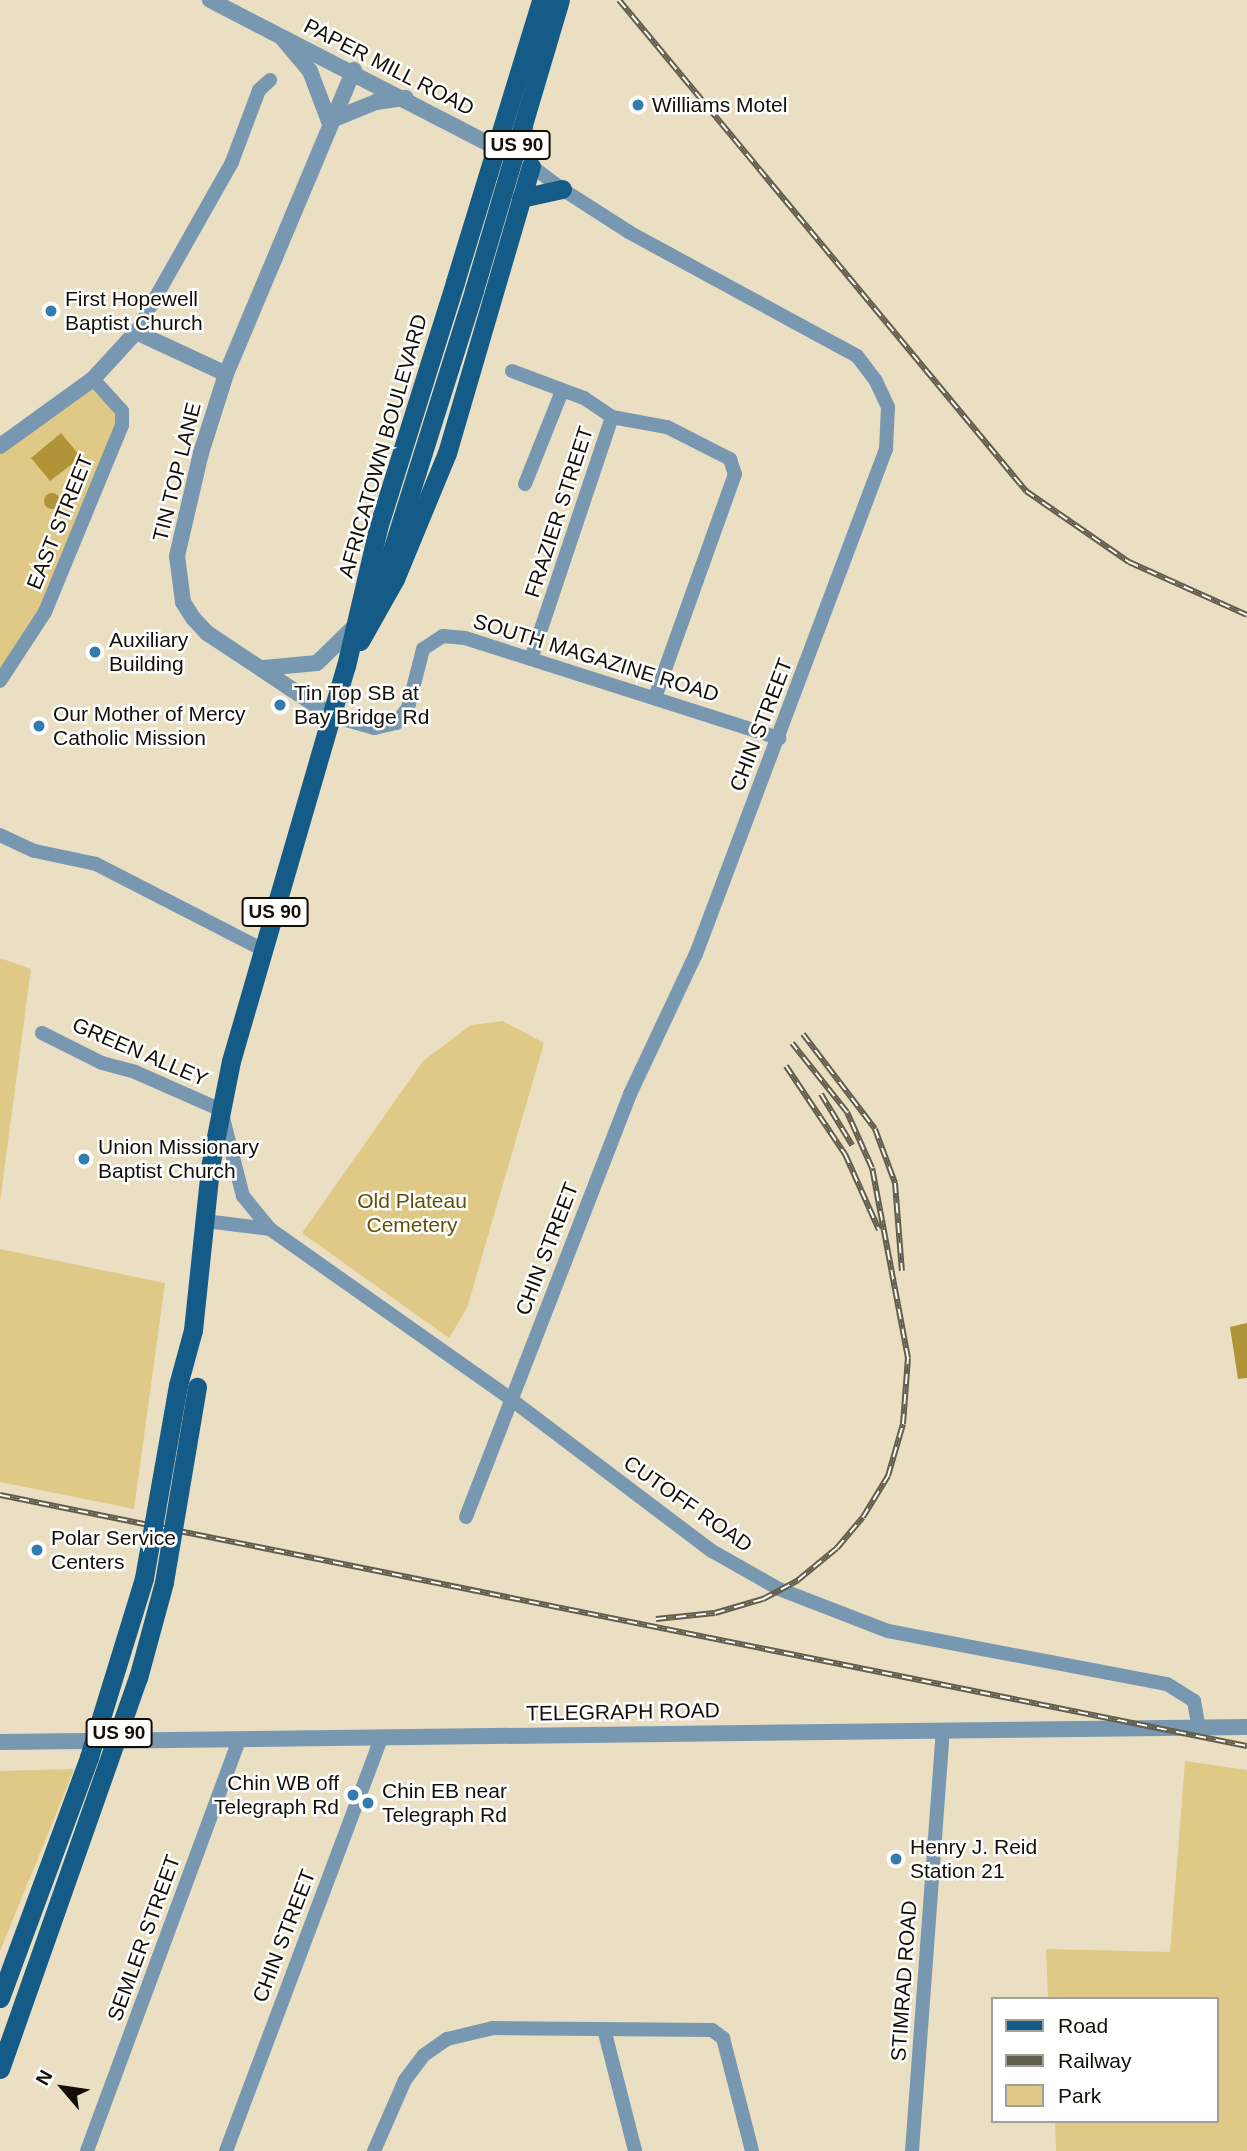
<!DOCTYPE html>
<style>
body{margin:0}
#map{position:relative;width:1247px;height:2151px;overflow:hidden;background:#eadfc2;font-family:Helvetica,sans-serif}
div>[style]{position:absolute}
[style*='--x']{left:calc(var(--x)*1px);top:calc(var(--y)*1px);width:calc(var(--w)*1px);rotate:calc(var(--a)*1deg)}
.green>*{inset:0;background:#e0c986}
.water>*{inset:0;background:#b19338}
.round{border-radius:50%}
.minor>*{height:14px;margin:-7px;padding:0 7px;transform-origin:7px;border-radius:7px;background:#7898b1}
.tertiary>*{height:16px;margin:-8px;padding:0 8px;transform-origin:8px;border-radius:8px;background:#7898b1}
.primary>*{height:19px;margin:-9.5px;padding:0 9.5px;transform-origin:9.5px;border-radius:9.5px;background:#155b87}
.rail>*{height:6px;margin-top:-3px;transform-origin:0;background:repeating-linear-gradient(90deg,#fff 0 10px,#635d4c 0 20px);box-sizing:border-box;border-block:2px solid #635d4c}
.primary-bridge>*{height:19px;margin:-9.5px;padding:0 9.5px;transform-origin:9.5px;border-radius:9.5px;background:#155b87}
.dots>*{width:19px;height:19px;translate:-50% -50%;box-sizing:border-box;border:4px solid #fff;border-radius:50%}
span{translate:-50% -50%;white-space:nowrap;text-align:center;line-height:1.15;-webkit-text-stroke:5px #fff;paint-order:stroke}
.shield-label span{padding:2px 5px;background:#fff;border:2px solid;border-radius:5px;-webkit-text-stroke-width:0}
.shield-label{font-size:19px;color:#130f06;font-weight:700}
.street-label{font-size:21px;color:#130f06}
.poi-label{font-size:21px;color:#130f06}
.left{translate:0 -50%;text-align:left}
.right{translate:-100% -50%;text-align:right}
.park-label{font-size:21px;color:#645007}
.legend{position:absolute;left:991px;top:1997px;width:228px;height:126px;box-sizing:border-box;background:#fff;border:2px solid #a19f9b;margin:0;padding:9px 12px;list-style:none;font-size:21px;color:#130f06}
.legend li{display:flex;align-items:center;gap:14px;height:35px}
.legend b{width:35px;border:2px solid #a19f9b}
.north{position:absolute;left:28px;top:2053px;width:70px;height:70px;-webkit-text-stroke:5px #fff;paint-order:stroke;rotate:299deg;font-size:19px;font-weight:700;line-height:28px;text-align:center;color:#130f06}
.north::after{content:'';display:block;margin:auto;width:24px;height:32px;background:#130f06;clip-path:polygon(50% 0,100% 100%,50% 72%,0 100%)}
</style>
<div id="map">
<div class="green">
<i style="clip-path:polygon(93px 379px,122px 411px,45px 612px,0 681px,0 446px)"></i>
<i style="clip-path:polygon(0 958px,31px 969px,0 1202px)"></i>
<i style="clip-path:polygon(503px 1021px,544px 1043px,467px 1308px,449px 1338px,302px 1233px,423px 1061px,471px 1025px)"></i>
<i style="clip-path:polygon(0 1249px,165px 1283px,134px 1509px,0 1482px)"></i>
<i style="clip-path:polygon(1185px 1761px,1247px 1770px,1247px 2151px,1056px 2151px,1055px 2121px,1217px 2121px,1217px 1999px,1048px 1999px,1046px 1949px,1170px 1952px)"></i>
<i style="clip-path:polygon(74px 1769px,52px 1824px,0 1951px,0 1771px)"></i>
</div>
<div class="water">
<i style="clip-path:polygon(61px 433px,81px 457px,50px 481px,31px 458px)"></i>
<i class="round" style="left:44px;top:493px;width:16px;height:16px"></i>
<i style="clip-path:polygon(1247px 1323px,1247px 1378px,1238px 1379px,1230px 1327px)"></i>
</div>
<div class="minor">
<i style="--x:136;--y:332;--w:195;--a:-60.5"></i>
<i style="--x:232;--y:162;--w:77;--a:-69.4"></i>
<i style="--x:259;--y:90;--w:15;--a:-42"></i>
<i style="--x:512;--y:371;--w:77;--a:20.6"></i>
<i style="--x:584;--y:398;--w:34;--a:34"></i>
<i style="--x:612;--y:417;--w:56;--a:10.3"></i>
<i style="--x:667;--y:427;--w:71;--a:26.9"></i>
<i style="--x:730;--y:459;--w:16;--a:72"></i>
<i style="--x:735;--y:474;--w:238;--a:109.7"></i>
<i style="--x:525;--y:484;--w:100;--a:-68.3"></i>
<i style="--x:531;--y:659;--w:255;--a:-71.5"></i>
<i style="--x:0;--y:681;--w:82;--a:-56.9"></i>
<i style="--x:45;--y:612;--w:202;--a:-67.6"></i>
<i style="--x:122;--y:425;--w:14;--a:-90"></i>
<i style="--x:122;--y:411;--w:43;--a:-132.2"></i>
<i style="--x:332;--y:716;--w:44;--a:15.9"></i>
<i style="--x:374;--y:728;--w:23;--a:-13"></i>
<i style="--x:396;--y:723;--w:19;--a:-51"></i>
<i style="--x:408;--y:708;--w:61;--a:-75.7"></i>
<i style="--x:423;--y:649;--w:24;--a:-33"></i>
<i style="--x:443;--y:636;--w:22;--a:5"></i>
<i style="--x:465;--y:638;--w:330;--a:17.7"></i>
<i style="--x:0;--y:835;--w:38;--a:25"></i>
<i style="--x:35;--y:851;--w:62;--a:12"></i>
<i style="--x:96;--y:864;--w:188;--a:27.2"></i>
<i style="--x:42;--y:1033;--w:67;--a:26.6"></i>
<i style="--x:102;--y:1063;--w:34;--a:15"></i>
<i style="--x:135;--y:1072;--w:94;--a:23.8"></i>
<i style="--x:221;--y:1110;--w:89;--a:75.7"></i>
<i style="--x:243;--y:1196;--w:43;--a:50.7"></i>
<i style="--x:270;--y:1229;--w:296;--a:35.2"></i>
<i style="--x:512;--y:1400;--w:251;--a:37.1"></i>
<i style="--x:712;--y:1551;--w:77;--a:29.6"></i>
<i style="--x:779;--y:1589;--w:117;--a:21.1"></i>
<i style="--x:888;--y:1631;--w:284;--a:10.8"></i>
<i style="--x:1167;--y:1684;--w:32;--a:32"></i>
<i style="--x:1194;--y:1701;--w:27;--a:80"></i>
<i style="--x:205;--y:1221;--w:65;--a:7"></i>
<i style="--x:466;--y:1517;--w:454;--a:-68.8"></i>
<i style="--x:630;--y:1094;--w:155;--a:-64.8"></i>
<i style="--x:696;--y:954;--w:540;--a:-69.38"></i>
<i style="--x:886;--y:449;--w:42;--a:-87.3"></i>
<i style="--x:888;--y:407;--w:29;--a:-115"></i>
<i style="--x:876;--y:381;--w:31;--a:-127"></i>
<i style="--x:857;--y:356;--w:260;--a:-151.5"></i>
<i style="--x:629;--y:232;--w:80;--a:-147.3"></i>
<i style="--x:562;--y:189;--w:39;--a:-143"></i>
<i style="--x:531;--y:166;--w:40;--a:-97.1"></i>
<i style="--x:604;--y:2029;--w:126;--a:75.7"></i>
<i style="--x:87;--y:2151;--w:439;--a:-69.7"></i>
<i style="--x:226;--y:2151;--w:442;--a:-69.4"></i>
<i style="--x:374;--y:2151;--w:77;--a:-66.4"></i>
<i style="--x:405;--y:2080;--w:31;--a:-53"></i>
<i style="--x:424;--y:2055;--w:28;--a:-35"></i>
<i style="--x:447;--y:2039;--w:47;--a:-13.4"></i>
<i style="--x:493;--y:2028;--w:219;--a:0.5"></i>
<i style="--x:712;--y:2030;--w:14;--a:36"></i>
<i style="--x:723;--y:2038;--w:117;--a:75.6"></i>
<i style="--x:912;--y:2151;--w:422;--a:-85.8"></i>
</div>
<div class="tertiary">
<i style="--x:210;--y:0;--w:333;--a:27.3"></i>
<i style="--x:283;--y:39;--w:42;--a:49.8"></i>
<i style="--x:310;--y:71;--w:53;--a:69.2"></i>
<i style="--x:329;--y:121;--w:51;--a:-22"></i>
<i style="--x:376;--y:102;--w:30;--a:-8"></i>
<i style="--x:0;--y:446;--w:115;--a:-35.8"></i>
<i style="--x:93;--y:379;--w:64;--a:-47.5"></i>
<i style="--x:136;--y:332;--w:99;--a:25"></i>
<i style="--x:264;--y:668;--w:53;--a:-5.4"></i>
<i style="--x:317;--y:663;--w:54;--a:-44.3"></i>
<i style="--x:332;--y:716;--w:150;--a:-146.4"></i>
<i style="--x:207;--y:633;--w:21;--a:-133"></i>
<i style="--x:193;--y:618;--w:19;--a:-122"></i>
<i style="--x:183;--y:602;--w:46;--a:-97.4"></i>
<i style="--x:177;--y:556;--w:106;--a:-76.9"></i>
<i style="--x:201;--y:453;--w:83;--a:-72.4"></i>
<i style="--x:226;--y:374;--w:330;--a:-67.2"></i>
<i style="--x:0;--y:1742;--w:1247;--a:-0.69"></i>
</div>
<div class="primary">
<i style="--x:521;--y:198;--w:42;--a:-12.4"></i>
<i style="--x:372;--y:594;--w:41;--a:-64.1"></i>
<i style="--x:390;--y:557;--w:280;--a:-72.5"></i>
<i style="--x:360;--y:641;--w:71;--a:-60.6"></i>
<i style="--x:395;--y:579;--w:136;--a:-67.6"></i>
<i style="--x:447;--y:453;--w:299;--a:-73.7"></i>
<i style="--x:178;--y:1385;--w:57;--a:-74.7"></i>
<i style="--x:193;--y:1330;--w:164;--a:-84"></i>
<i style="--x:210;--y:1167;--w:108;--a:-78.8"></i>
<i style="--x:231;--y:1061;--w:411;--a:-73.8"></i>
<i style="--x:346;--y:666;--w:142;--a:-76.9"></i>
<i style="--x:378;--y:528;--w:258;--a:-72.6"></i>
</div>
<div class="rail">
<i style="--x:619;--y:0;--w:638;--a:50.34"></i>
<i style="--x:1026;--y:491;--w:125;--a:34.6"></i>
<i style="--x:1129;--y:562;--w:129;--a:24.2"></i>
<i style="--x:803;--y:1034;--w:119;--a:52.8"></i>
<i style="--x:875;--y:1129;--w:58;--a:69.7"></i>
<i style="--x:895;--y:1183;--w:88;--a:85.5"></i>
<i style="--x:786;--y:1066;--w:106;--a:56.2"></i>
<i style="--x:845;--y:1154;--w:83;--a:65.9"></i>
<i style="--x:821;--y:1094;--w:60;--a:58.7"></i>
<i style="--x:0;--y:1495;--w:1272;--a:11.38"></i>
<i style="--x:656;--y:1619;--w:59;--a:-5.8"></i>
<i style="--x:715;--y:1613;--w:50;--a:-16.3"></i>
<i style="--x:763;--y:1599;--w:40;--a:-28"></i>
<i style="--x:798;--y:1580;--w:50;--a:-39.4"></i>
<i style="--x:837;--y:1548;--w:40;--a:-50"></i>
<i style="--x:863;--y:1517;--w:48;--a:-58.6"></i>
<i style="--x:888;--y:1476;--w:54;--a:-73.9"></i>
<i style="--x:903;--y:1424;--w:66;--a:-85.7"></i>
<i style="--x:908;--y:1358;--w:193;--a:-100.7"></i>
<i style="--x:872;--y:1168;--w:61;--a:-114.1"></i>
<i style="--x:847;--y:1112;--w:88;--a:-128.6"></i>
</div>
<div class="primary-bridge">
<i style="--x:455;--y:282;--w:295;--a:-73"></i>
<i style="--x:474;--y:290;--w:302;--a:-73.5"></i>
<i style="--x:0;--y:1998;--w:257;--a:-69.7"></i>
<i style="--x:89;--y:1757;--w:187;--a:-72.9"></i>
<i style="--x:144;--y:1578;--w:196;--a:-80"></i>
<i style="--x:0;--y:2069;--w:415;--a:-70.6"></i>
<i style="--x:138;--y:1678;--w:99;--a:-74.8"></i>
<i style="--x:164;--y:1582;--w:198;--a:-80.4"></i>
</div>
<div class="dots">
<i style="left:638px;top:105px;background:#327cb0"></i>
<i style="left:51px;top:311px;background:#327cb0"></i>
<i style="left:95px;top:652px;background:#327cb0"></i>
<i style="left:280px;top:705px;background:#327cb0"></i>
<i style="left:39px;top:726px;background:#327cb0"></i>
<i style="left:84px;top:1159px;background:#327cb0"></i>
<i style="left:37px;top:1550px;background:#327cb0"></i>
<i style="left:353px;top:1795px;background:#327cb0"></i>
<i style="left:368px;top:1803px;background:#327cb0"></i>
<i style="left:896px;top:1859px;background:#327cb0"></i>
</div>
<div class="shield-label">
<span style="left:517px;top:145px">US 90</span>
<span style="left:275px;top:912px">US 90</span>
<span style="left:119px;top:1733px">US 90</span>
</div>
<div class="street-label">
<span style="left:389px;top:67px;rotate:27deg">PAPER MILL ROAD</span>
<span style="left:383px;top:446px;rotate:-74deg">AFRICATOWN BOULEVARD</span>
<span style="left:177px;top:472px;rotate:-76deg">TIN TOP LANE</span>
<span style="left:559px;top:512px;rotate:-72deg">FRAZIER STREET</span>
<span style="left:60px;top:522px;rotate:-68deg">EAST STREET</span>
<span style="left:596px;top:658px;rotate:17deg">SOUTH MAGAZINE ROAD</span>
<span style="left:761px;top:725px;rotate:-69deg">CHIN STREET</span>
<span style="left:140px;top:1052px;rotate:23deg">GREEN ALLEY</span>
<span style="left:547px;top:1249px;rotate:-69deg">CHIN STREET</span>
<span style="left:688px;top:1504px;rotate:35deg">CUTOFF ROAD</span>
<span style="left:623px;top:1712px;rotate:-1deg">TELEGRAPH ROAD</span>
<span style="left:284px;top:1936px;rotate:-69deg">CHIN STREET</span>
<span style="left:144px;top:1938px;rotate:-70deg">SEMLER STREET</span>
<span style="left:904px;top:1981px;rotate:-86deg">STIMRAD ROAD</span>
</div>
<div class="poi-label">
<span class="left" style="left:652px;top:105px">Williams Motel</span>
<span class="left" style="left:65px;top:311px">First Hopewell<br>Baptist Church</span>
<span class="left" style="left:109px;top:652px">Auxiliary<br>Building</span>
<span class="left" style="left:294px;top:705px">Tin Top SB at<br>Bay Bridge Rd</span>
<span class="left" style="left:53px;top:726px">Our Mother of Mercy<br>Catholic Mission</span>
<span class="left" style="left:98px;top:1159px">Union Missionary<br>Baptist Church</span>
<span class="left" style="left:51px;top:1550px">Polar Service<br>Centers</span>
<span class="right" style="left:339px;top:1795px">Chin WB off<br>Telegraph Rd</span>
<span class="left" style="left:382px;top:1803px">Chin EB near<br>Telegraph Rd</span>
<span class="left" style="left:910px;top:1859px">Henry J. Reid<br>Station 21</span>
</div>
<div class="park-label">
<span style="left:412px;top:1213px">Old Plateau<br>Cemetery</span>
</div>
<ul class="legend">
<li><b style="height:9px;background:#155b87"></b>Road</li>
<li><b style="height:9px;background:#635d4c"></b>Railway</li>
<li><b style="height:19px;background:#e0c986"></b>Park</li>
</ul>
<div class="north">N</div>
</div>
